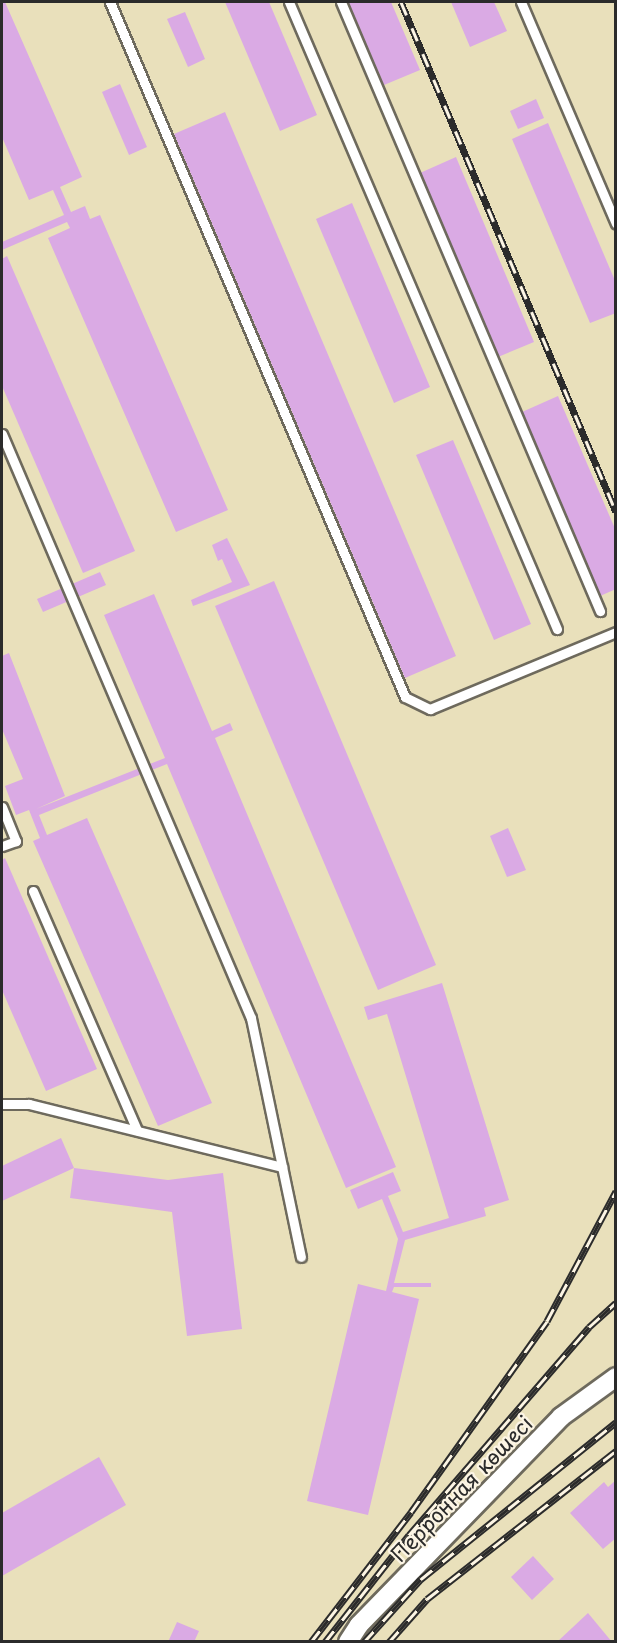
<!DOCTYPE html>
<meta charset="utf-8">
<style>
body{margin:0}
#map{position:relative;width:617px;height:1643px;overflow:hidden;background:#e9e0bb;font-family:"Playpen Sans",sans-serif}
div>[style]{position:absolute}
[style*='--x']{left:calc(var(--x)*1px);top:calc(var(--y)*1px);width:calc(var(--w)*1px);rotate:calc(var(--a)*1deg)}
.building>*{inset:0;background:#daaae4}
.roads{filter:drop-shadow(2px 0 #6e6a5d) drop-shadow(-2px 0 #6e6a5d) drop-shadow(0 2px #6e6a5d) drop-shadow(0 -2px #6e6a5d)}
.lane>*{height:9px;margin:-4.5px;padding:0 4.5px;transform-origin:4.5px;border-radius:4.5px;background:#fff}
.street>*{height:18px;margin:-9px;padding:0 9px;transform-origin:9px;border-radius:9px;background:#fff}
.rail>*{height:7px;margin-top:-3.5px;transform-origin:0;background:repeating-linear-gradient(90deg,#fcf5e5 0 14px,#2b2b2b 0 28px);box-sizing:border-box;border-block:2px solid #2b2b2b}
span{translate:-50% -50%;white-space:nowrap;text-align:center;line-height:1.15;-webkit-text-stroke:4.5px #fcf5e5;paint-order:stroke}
.street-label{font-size:21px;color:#2b2b2b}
.frame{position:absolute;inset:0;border:3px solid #2b2b2b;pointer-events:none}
</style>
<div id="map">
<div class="building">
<i style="clip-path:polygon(2px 2px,5px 2px,82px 177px,60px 187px,71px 212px,85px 206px,90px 219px,100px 215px,228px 510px,176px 532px,48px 238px,70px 228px,67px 222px,2px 250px,2px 242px,64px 215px,53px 190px,29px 200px,2px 137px)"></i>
<i style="clip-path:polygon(225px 2px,269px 2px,317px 115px,280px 131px)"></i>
<i style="clip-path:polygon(348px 2px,391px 2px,420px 70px,384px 85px)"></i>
<i style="clip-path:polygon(451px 2px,494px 2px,507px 31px,470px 47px)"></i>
<i style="clip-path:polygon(185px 12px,205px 59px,188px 67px,167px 19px)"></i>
<i style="clip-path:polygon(120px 84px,147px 147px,129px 155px,102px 92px)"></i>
<i style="clip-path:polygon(536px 99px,544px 118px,518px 129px,510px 111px)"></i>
<i style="clip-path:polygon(225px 112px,456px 656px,405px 678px,174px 134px)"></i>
<i style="clip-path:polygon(548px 123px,616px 283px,616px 313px,590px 323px,512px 139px)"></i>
<i style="clip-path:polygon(456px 157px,534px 342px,498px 357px,420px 173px)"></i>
<i style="clip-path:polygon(352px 203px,430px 387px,394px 403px,316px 219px)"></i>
<i style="clip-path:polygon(7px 256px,135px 551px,83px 573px,2px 386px,2px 259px)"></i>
<i style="clip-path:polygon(558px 396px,616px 531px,616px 589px,600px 596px,522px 412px)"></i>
<i style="clip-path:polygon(453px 440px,531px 624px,494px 640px,416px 455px)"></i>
<i style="clip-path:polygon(227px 538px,250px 585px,193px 606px,191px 600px,232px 582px,222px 559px,218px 561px,212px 545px)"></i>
<i style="clip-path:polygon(100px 572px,106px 585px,43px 612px,37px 599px)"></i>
<i style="clip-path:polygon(274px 581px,436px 965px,378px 990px,215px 606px)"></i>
<i style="clip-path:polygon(154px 594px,212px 731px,230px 723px,233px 730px,215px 738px,396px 1167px,346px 1188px,167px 764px,39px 815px,47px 835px,87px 818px,212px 1103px,158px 1126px,33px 841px,40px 838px,29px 810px,16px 815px,5px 786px,23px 779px,2px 729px,2px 656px,9px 653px,65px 796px,36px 809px,165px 758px,104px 615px)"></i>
<i style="clip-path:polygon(508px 828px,526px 870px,507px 877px,490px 836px)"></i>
<i style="clip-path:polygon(5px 858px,97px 1069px,46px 1091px,2px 990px,2px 860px)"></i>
<i style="clip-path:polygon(442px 983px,509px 1200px,484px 1208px,486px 1216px,405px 1240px,394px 1283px,431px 1283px,431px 1287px,394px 1287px,392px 1292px,419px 1299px,368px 1515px,307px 1501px,358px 1284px,386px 1291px,398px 1239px,382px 1199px,358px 1209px,350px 1190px,393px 1172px,401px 1191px,388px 1196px,403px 1232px,449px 1218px,387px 1014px,368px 1020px,364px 1007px)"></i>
<i style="clip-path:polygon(61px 1138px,74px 1168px,2px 1201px,2px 1166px)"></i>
<i style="clip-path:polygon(74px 1168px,168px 1180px,223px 1173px,242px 1329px,187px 1336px,172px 1212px,70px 1198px)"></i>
<i style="clip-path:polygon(99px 1457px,126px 1505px,2px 1576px,2px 1513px)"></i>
<i style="clip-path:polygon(616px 1480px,616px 1538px,603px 1549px,570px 1513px,604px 1482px,608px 1487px)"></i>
<i style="clip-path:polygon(533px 1556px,554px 1579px,532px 1600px,511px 1577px)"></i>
<i style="clip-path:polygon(588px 1613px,612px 1642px,557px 1642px)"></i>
<i style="clip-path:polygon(177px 1622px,199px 1631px,194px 1642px,168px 1642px)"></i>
</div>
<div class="roads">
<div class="lane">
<i style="--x:110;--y:2;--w:755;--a:67"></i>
<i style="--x:405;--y:697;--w:28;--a:26"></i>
<i style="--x:430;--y:709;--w:201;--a:-22.5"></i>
<i style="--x:289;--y:2;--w:682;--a:66.86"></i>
<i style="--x:341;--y:2;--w:662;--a:66.96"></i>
<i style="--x:521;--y:2;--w:241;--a:66.8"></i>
<i style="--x:2;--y:434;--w:635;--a:66.91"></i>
<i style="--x:251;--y:1018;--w:244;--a:78.2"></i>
<i style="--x:2;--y:807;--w:37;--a:68"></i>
<i style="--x:16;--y:841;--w:15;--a:160"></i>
<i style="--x:33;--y:891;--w:261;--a:66.5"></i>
<i style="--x:2;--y:1104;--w:27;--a:0"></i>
<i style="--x:29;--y:1104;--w:261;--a:14"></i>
</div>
<div class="street">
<i style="--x:348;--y:1642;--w:20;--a:-57"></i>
<i style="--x:359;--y:1625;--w:290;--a:-45.8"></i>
<i style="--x:561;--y:1417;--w:68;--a:-36"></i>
</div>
</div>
<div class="rail">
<i style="--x:401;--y:2;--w:553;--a:67.14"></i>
<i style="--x:311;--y:1642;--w:164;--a:-52.4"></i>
<i style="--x:411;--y:1512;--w:234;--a:-54.5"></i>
<i style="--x:547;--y:1321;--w:147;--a:-62"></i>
<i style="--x:325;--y:1642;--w:136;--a:-51.9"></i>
<i style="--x:409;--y:1535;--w:275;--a:-49.1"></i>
<i style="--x:589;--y:1327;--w:36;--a:-42"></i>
<i style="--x:364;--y:1642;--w:85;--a:-47.9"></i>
<i style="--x:421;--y:1579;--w:250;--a:-38.8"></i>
<i style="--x:389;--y:1642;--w:57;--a:-48.5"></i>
<i style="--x:427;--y:1599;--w:240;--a:-38.1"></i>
</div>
<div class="street-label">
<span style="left:461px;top:1488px;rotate:-46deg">Перронная көшесі</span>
</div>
<div class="frame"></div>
</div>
